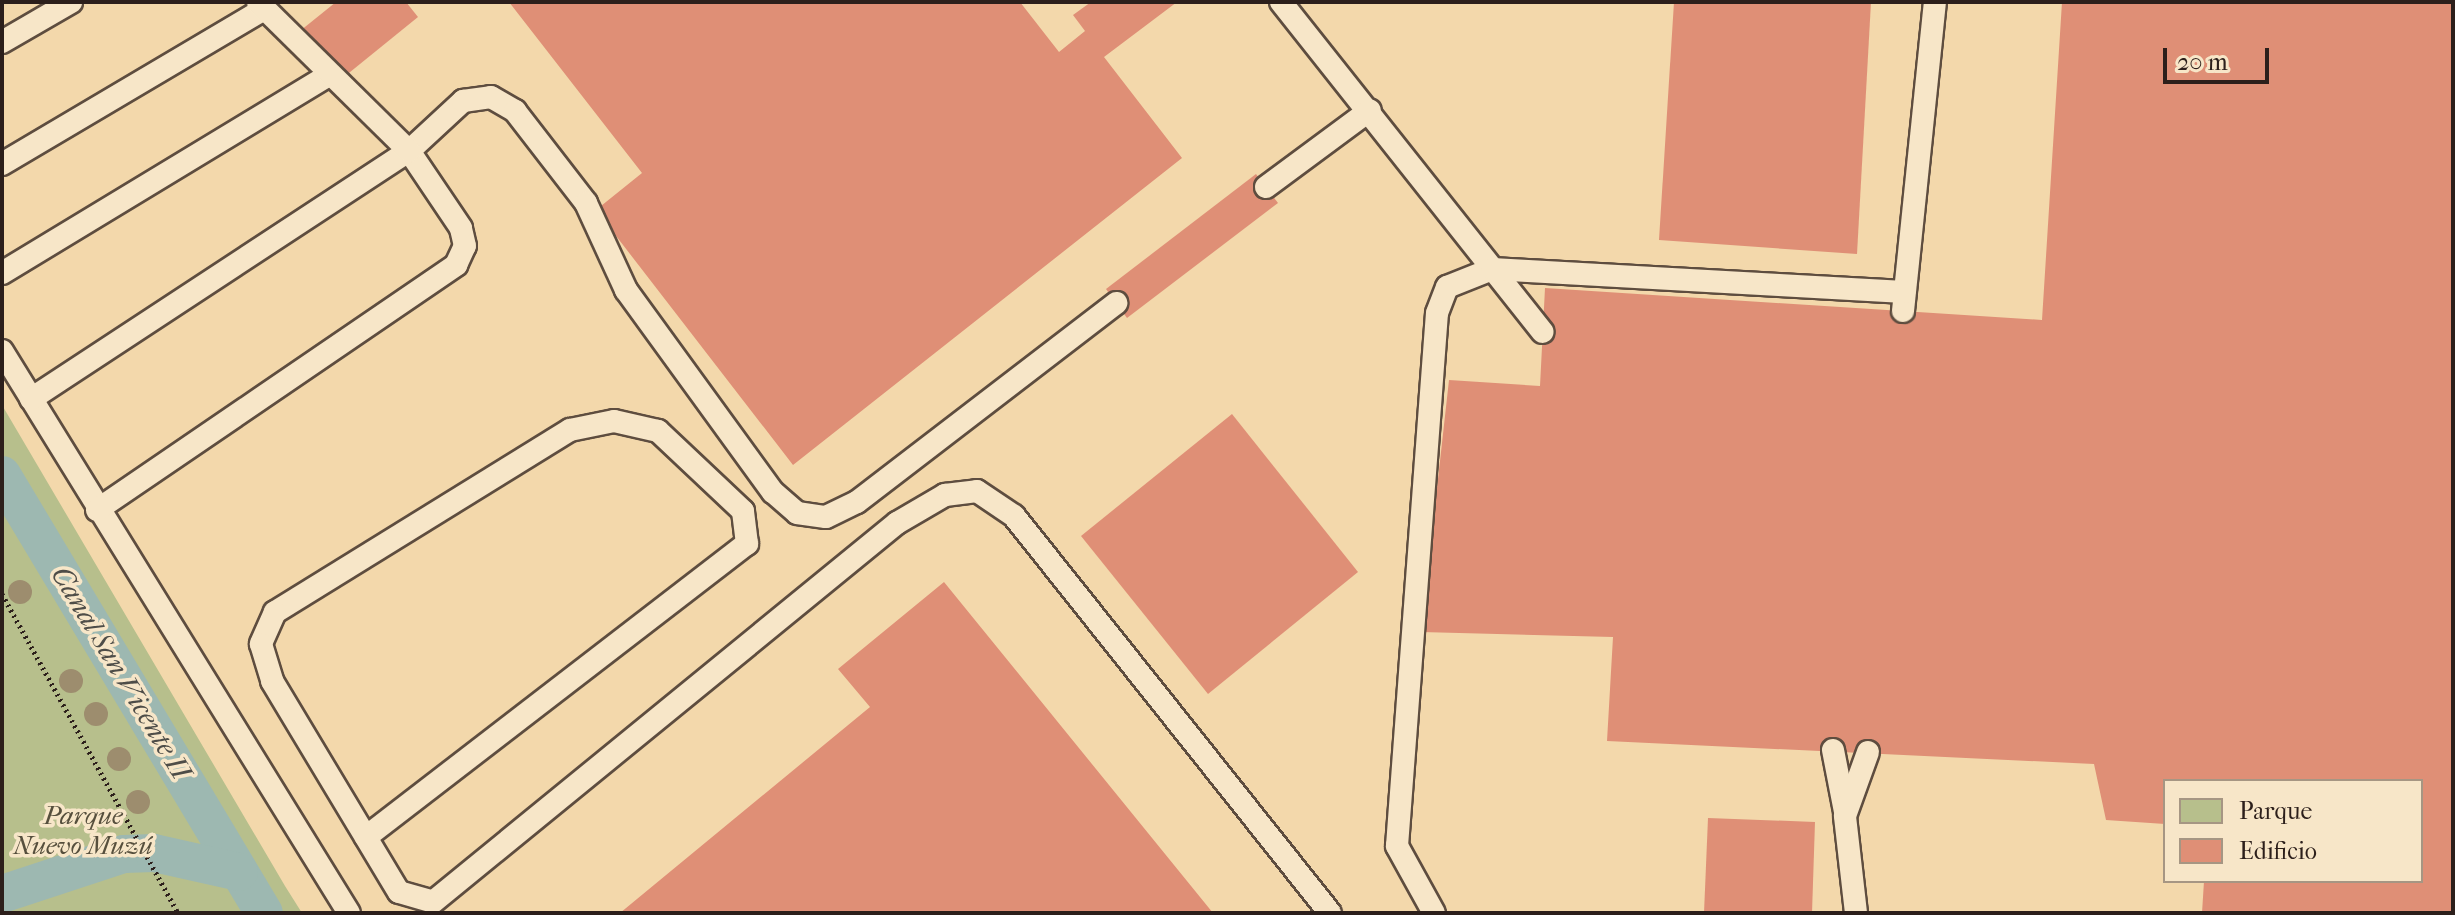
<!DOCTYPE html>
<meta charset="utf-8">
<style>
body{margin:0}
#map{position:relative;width:2455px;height:915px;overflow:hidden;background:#f3d8ab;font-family:"IM FELL French Canon",serif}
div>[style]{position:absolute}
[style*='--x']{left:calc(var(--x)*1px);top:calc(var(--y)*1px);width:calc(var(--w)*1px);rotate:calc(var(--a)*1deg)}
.green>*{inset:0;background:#b7bf8c}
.canal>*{height:38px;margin:-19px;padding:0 19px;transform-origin:19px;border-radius:19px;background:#9db8b1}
.building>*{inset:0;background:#df8f76}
.path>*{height:5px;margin-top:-2.5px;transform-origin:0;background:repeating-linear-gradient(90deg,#2c1f1b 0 2px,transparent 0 6px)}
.roads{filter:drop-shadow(2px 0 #5e4d3f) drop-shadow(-2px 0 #5e4d3f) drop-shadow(0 2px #5e4d3f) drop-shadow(0 -2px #5e4d3f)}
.service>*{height:22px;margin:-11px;padding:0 11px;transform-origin:11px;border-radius:11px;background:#f7e6c8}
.trees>*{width:24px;height:24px;margin:-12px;border-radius:50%;background:#9d8d6e}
span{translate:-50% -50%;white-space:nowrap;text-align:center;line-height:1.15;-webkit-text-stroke:7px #f7e6c8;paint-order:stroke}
.park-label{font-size:26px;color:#564f3d;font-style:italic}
.water-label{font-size:28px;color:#4e4d48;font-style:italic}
.frame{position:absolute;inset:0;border:4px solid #2c1f1b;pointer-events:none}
.legend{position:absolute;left:2163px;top:779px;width:260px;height:104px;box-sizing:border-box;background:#f7e6c8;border:2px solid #a69683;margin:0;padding:10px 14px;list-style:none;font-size:24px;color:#2c1f1b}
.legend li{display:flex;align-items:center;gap:16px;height:40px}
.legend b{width:40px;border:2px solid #a69683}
.scale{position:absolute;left:2163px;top:48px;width:106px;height:36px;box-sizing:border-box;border:4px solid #2c1f1b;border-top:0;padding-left:10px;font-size:24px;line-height:28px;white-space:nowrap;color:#2c1f1b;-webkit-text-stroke:6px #f7e6c8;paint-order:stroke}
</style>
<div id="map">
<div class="green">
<i style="clip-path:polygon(2px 405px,285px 886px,302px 913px,2px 913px)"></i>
</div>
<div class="canal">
<i style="--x:2;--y:475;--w:510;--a:59.11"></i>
<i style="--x:2;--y:894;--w:128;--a:-18.2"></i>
<i style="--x:124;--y:854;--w:30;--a:-2"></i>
<i style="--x:154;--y:853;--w:87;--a:12.6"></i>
</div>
<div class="building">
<i style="clip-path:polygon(336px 2px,406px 2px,418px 17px,339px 81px,300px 31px)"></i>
<i style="clip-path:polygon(509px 2px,1020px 2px,1059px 52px,1085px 31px,1073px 15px,1091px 2px,1177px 2px,1104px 57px,1182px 158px,793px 465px,596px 210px,642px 173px)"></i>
<i style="clip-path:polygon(1674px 2px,1871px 2px,1857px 254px,1659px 240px)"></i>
<i style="clip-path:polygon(2062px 2px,2453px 2px,2453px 913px,2202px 913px,2204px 881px,2421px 881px,2421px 781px,2165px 781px,2165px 824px,2106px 820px,2094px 764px,1607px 741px,1613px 637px,1421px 632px,1449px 380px,1540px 386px,1545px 288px,2042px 320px)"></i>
<i style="clip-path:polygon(1256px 174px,1278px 203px,1127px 318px,1106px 289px)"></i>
<i style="clip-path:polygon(1232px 414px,1358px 572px,1208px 694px,1081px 536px)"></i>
<i style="clip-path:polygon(944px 582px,1213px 913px,620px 913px,870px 707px,838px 669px)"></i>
<i style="clip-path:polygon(1708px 818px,1815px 822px,1812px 913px,1704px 913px)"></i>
</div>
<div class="path">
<i style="--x:2;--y:594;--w:364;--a:61.1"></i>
</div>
<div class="roads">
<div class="service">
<i style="--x:1281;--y:2;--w:421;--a:51.6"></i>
<i style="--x:2;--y:42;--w:80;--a:-30.1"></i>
<i style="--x:2;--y:164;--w:304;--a:-30.6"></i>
<i style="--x:1266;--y:187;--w:129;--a:-36.5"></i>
<i style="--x:2;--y:273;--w:380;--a:-31.2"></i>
<i style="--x:1903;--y:311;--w:311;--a:-84.1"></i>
<i style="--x:2;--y:351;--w:660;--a:58.31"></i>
<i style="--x:31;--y:399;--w:452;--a:-33.3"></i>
<i style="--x:409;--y:151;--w:74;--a:-42.8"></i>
<i style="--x:463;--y:101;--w:28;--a:-8"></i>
<i style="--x:491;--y:97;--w:28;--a:30"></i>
<i style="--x:515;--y:111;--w:116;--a:52.3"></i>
<i style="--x:586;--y:203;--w:96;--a:65.3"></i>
<i style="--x:626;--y:290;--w:250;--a:54"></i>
<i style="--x:773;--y:492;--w:32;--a:41"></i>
<i style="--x:797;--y:513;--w:29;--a:8"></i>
<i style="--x:826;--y:517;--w:34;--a:-26"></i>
<i style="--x:857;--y:502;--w:327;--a:-37.5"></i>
<i style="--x:97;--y:510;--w:435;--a:-34.3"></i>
<i style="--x:456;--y:265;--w:21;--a:-65"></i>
<i style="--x:465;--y:246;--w:18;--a:-103"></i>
<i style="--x:461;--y:228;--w:93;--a:-124"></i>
<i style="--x:409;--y:151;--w:212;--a:-135.4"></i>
<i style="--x:1833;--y:750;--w:63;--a:79"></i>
<i style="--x:366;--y:837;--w:481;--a:-37.6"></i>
<i style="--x:747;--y:544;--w:33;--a:-97"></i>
<i style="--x:743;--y:511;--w:117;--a:-136.7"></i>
<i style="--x:658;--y:431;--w:45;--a:-167.2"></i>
<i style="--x:614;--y:421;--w:45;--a:168.4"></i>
<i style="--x:570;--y:430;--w:347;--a:148.3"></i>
<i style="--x:275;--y:612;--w:35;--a:114"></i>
<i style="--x:261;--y:644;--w:39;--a:73"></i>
<i style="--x:272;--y:681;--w:246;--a:59"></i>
<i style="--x:399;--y:892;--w:35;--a:16"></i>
<i style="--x:433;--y:902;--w:599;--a:-39.24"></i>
<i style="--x:897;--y:523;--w:56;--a:-30.3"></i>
<i style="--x:945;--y:495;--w:32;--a:-7"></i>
<i style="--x:977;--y:491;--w:45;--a:34"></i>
<i style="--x:1014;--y:516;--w:507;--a:51.48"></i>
<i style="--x:1434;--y:913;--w:77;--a:-118.9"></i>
<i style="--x:1397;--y:846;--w:534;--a:-85.71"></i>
<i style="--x:1437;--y:313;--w:28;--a:-69"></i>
<i style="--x:1447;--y:287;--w:48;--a:-21.8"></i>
<i style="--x:1492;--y:269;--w:413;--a:3.2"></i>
<i style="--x:1856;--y:913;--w:98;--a:-96.5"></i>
<i style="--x:1845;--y:816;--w:68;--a:-70.2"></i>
</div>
</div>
<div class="trees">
<i style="left:20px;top:592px"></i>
<i style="left:71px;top:681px"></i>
<i style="left:96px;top:714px"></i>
<i style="left:119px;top:759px"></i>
<i style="left:138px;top:802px"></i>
</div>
<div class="park-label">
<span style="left:83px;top:831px">Parque<br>Nuevo Muzú</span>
</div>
<div class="water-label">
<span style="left:121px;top:673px;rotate:59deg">Canal San Vicente II</span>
</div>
<div class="frame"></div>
<ul class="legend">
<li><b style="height:22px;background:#b7bf8c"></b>Parque</li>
<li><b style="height:22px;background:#df8f76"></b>Edificio</li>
</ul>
<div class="scale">20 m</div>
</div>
